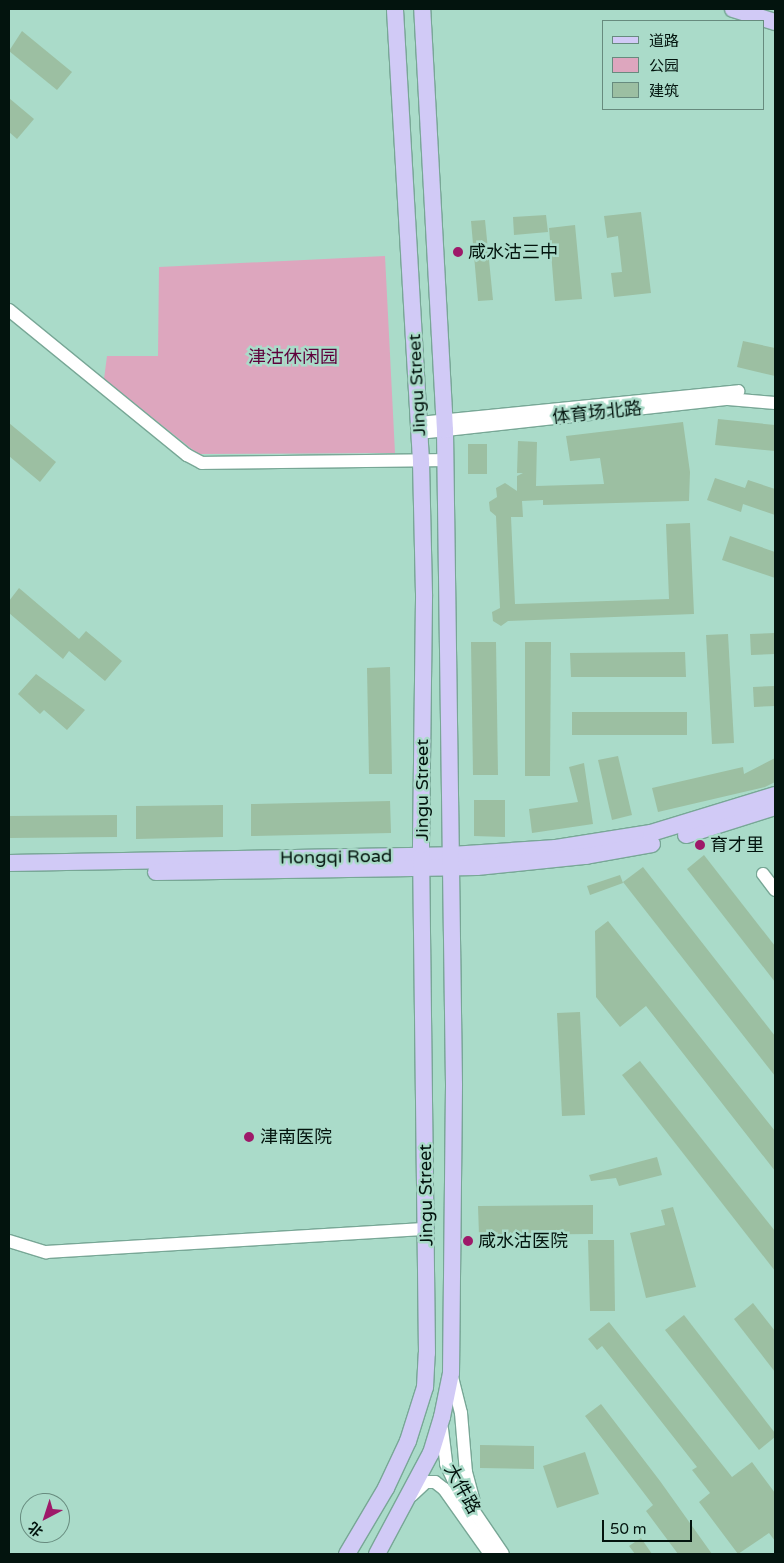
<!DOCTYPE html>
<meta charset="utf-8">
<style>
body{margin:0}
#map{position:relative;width:784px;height:1563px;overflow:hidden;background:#aadbc9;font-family:"Varela Round","Noto Sans SC",sans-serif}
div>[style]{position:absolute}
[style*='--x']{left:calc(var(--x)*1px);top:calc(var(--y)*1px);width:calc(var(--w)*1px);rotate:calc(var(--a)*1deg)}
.green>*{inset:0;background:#dda6be}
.building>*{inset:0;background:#9cbfa2}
.roads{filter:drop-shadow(1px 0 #78a796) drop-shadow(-1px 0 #78a796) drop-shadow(0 1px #78a796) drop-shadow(0 -1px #78a796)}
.minor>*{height:12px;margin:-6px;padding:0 6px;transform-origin:6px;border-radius:6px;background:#fff}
.major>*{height:16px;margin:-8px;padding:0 8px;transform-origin:8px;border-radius:8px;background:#d1caf6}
.dots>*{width:14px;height:14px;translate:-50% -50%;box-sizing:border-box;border:2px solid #aadbc9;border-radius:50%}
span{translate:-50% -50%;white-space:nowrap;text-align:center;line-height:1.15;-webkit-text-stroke:5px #aadbc9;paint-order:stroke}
.poi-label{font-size:18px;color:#03140e}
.left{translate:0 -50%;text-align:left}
.park-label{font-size:18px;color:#5e003b}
.street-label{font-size:18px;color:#03140e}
.frame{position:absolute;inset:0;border:10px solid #03140e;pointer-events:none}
.legend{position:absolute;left:602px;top:20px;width:162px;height:90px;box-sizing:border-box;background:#aadbc9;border:1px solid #678b7e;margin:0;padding:6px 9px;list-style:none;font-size:15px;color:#03140e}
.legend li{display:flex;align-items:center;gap:10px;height:25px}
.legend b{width:25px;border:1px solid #678b7e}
.north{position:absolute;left:20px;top:1493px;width:50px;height:50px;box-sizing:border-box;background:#aadbc9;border:1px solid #678b7e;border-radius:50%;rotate:220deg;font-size:14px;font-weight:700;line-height:20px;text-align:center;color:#03140e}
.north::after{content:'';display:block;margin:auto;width:18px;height:22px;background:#9e1969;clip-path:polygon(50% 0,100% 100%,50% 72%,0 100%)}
.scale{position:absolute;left:602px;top:1520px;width:90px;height:22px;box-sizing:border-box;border:2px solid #03140e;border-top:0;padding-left:6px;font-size:15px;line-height:18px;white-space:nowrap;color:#03140e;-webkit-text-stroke:4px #aadbc9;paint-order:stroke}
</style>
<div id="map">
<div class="green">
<i style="clip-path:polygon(385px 256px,395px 453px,198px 454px,104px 379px,107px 356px,158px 356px,159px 267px)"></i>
</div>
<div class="building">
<i style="clip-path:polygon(22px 31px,72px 72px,57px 90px,9px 51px)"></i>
<i style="clip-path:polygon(9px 98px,34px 119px,17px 139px,9px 132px)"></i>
<i style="clip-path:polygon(641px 212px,651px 293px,614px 297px,611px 273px,622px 272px,618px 236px,607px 238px,604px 216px)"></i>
<i style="clip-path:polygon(546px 215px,548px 232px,514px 235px,513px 217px)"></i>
<i style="clip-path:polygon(485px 220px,493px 300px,478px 301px,471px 221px)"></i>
<i style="clip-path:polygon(575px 225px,582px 299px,555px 301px,549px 228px)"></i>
<i style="clip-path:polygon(743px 341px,775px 348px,775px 376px,737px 367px)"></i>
<i style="clip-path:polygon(718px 419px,775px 425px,775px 451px,715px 445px)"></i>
<i style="clip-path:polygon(683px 422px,690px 472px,689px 501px,543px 505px,543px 500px,522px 501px,523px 517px,511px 517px,515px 604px,669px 599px,666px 524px,690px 523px,694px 614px,508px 621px,501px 626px,493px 621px,492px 612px,500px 608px,496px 516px,490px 511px,489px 502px,497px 497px,496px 488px,505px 483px,517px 491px,517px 476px,523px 473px,517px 473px,518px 441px,537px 442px,536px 486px,604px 484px,600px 458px,570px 461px,566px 436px)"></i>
<i style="clip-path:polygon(9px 423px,56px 462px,40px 482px,9px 456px)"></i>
<i style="clip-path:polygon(468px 444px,487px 444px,487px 474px,468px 474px)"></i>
<i style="clip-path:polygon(715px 478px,745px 488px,748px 480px,775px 489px,775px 515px,743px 504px,741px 512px,707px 500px)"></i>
<i style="clip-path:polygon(730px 536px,775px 552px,775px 578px,722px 560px)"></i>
<i style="clip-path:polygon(19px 588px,79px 639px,86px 631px,122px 661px,105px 681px,69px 651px,63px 659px,9px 613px,9px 601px)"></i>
<i style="clip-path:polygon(775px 633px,775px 654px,751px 655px,750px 634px)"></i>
<i style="clip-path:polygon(728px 634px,734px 743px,712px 744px,706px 635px)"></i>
<i style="clip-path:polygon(471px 642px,496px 642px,498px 775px,473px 775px)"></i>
<i style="clip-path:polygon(525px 642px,551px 642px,550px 776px,525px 776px)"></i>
<i style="clip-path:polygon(685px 652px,686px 677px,571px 677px,570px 653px)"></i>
<i style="clip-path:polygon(390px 667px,392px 774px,369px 774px,367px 668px)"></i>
<i style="clip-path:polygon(36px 674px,85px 710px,67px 730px,44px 710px,40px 714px,18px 694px)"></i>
<i style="clip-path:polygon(775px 686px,775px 706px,754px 707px,753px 687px)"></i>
<i style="clip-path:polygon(572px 712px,687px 712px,687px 735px,572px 735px)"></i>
<i style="clip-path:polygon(618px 756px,632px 815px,612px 820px,598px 760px)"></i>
<i style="clip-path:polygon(775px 758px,775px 782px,765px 787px,658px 812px,652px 788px,743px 767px,744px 774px)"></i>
<i style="clip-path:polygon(584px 763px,593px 824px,532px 833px,529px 809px,578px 802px,569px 767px)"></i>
<i style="clip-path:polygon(474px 800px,505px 800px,505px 837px,474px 836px)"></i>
<i style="clip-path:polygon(390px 801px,391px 833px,251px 836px,251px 804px)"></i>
<i style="clip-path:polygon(223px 805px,223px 837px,136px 839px,136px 806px)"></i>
<i style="clip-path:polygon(117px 815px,117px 837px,9px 838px,9px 816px)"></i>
<i style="clip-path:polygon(704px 855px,775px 946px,775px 982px,687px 869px)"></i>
<i style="clip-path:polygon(643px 867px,775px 1036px,775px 1076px,623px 882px)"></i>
<i style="clip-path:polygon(620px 875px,623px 883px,590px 895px,587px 886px)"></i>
<i style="clip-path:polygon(608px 921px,775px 1131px,775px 1171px,646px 1006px,620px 1027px,596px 997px,595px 931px)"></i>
<i style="clip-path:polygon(580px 1012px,585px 1115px,562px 1116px,557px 1013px)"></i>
<i style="clip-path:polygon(640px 1061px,775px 1231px,775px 1271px,622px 1075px)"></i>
<i style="clip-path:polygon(657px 1157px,662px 1175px,619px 1186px,616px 1178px,591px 1181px,589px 1175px)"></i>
<i style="clip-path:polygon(593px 1205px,593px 1234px,479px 1235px,478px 1206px)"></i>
<i style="clip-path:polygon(673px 1207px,696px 1287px,646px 1298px,630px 1233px,665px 1225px,661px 1210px)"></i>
<i style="clip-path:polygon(588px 1240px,614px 1240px,615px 1311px,590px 1311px)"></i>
<i style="clip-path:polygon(753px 1303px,775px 1331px,775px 1372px,734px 1319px)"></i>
<i style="clip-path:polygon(684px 1315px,775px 1433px,775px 1437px,759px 1450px,665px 1330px)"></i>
<i style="clip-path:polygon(609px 1322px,732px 1477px,752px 1462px,775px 1493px,775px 1541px,769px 1533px,738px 1554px,699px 1502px,710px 1493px,692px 1470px,697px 1467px,602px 1346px,597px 1350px,588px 1339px)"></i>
<i style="clip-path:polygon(601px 1404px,660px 1481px,712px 1554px,678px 1554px,646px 1511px,653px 1505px,585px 1416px)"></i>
<i style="clip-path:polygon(480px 1445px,534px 1446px,534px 1469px,480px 1468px)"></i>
<i style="clip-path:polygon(585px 1452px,599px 1494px,557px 1508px,543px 1466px)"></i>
<i style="clip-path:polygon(641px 1538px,652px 1554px,635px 1554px,629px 1546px)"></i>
</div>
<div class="roads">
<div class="minor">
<i style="--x:9;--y:310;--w:230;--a:39.2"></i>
<i style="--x:187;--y:455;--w:17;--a:28"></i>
<i style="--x:202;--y:463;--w:243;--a:-0.7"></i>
<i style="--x:419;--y:423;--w:321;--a:-5.7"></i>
<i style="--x:419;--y:433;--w:311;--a:-6.3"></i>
<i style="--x:728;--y:399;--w:47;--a:4.9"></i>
<i style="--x:763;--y:874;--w:20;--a:53"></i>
<i style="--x:9;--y:1241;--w:39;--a:17"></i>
<i style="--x:46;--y:1252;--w:382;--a:-3.5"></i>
<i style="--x:451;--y:1373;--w:41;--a:76"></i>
<i style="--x:461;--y:1413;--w:59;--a:85.2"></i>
<i style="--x:466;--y:1472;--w:34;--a:75"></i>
<i style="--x:442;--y:1429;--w:35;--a:83"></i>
<i style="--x:446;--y:1464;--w:23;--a:65"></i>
<i style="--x:456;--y:1485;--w:83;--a:55.7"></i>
<i style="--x:412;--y:1495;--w:19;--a:-43"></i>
<i style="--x:426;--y:1482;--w:9;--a:0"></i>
<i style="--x:435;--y:1482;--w:11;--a:38"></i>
<i style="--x:444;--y:1489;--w:80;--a:54.7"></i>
</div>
<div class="major">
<i style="--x:733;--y:9;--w:44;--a:17.2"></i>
<i style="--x:686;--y:835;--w:93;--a:-17.5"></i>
<i style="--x:9;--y:863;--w:442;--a:-1"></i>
<i style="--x:451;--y:855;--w:105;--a:-3.8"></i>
<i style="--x:556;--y:848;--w:96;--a:-9"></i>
<i style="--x:651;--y:833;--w:130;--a:-17"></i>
<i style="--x:156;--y:872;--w:321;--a:-0.9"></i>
<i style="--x:477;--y:867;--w:110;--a:-5.8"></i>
<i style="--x:586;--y:856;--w:67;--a:-10.3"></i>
<i style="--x:347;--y:1554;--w:77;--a:-59.4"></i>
<i style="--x:386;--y:1488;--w:52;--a:-64.9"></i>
<i style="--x:408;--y:1441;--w:57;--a:-72.5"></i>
<i style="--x:425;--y:1387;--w:34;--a:-87"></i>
<i style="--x:427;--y:1353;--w:508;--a:-90.68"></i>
<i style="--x:421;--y:845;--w:251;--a:-89.3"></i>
<i style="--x:424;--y:594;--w:133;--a:-91.3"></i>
<i style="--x:421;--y:461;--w:453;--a:-93.3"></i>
<i style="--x:377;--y:1554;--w:115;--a:-61.9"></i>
<i style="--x:431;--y:1453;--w:38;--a:-73"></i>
<i style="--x:442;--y:1417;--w:45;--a:-78.4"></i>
<i style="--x:451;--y:1373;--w:289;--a:-89.4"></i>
<i style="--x:454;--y:1084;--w:654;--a:-90.79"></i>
<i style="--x:445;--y:430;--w:422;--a:-93.1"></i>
</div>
</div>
<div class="dots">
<i style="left:458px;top:252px;background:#9e1969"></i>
<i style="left:700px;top:845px;background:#9e1969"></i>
<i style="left:249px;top:1137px;background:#9e1969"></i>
<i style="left:468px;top:1241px;background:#9e1969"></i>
</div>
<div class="poi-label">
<span class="left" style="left:468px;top:252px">咸水沽三中</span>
<span class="left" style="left:710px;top:845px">育才里</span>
<span class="left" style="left:260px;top:1137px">津南医院</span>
<span class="left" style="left:478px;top:1241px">咸水沽医院</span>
</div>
<div class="park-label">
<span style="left:293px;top:357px">津沽休闲园</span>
</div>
<div class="street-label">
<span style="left:417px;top:385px;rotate:-93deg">Jingu Street</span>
<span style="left:597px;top:413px;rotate:-6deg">体育场北路</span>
<span style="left:422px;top:790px;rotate:-90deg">Jingu Street</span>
<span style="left:336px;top:857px;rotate:-1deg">Hongqi Road</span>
<span style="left:426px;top:1195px;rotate:-91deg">Jingu Street</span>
<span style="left:462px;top:1489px;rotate:61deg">大件路</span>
</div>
<div class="frame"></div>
<ul class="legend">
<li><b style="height:6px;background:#d1caf6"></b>道路</li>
<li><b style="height:14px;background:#dda6be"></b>公园</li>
<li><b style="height:14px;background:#9cbfa2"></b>建筑</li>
</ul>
<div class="north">北</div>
<div class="scale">50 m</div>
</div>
